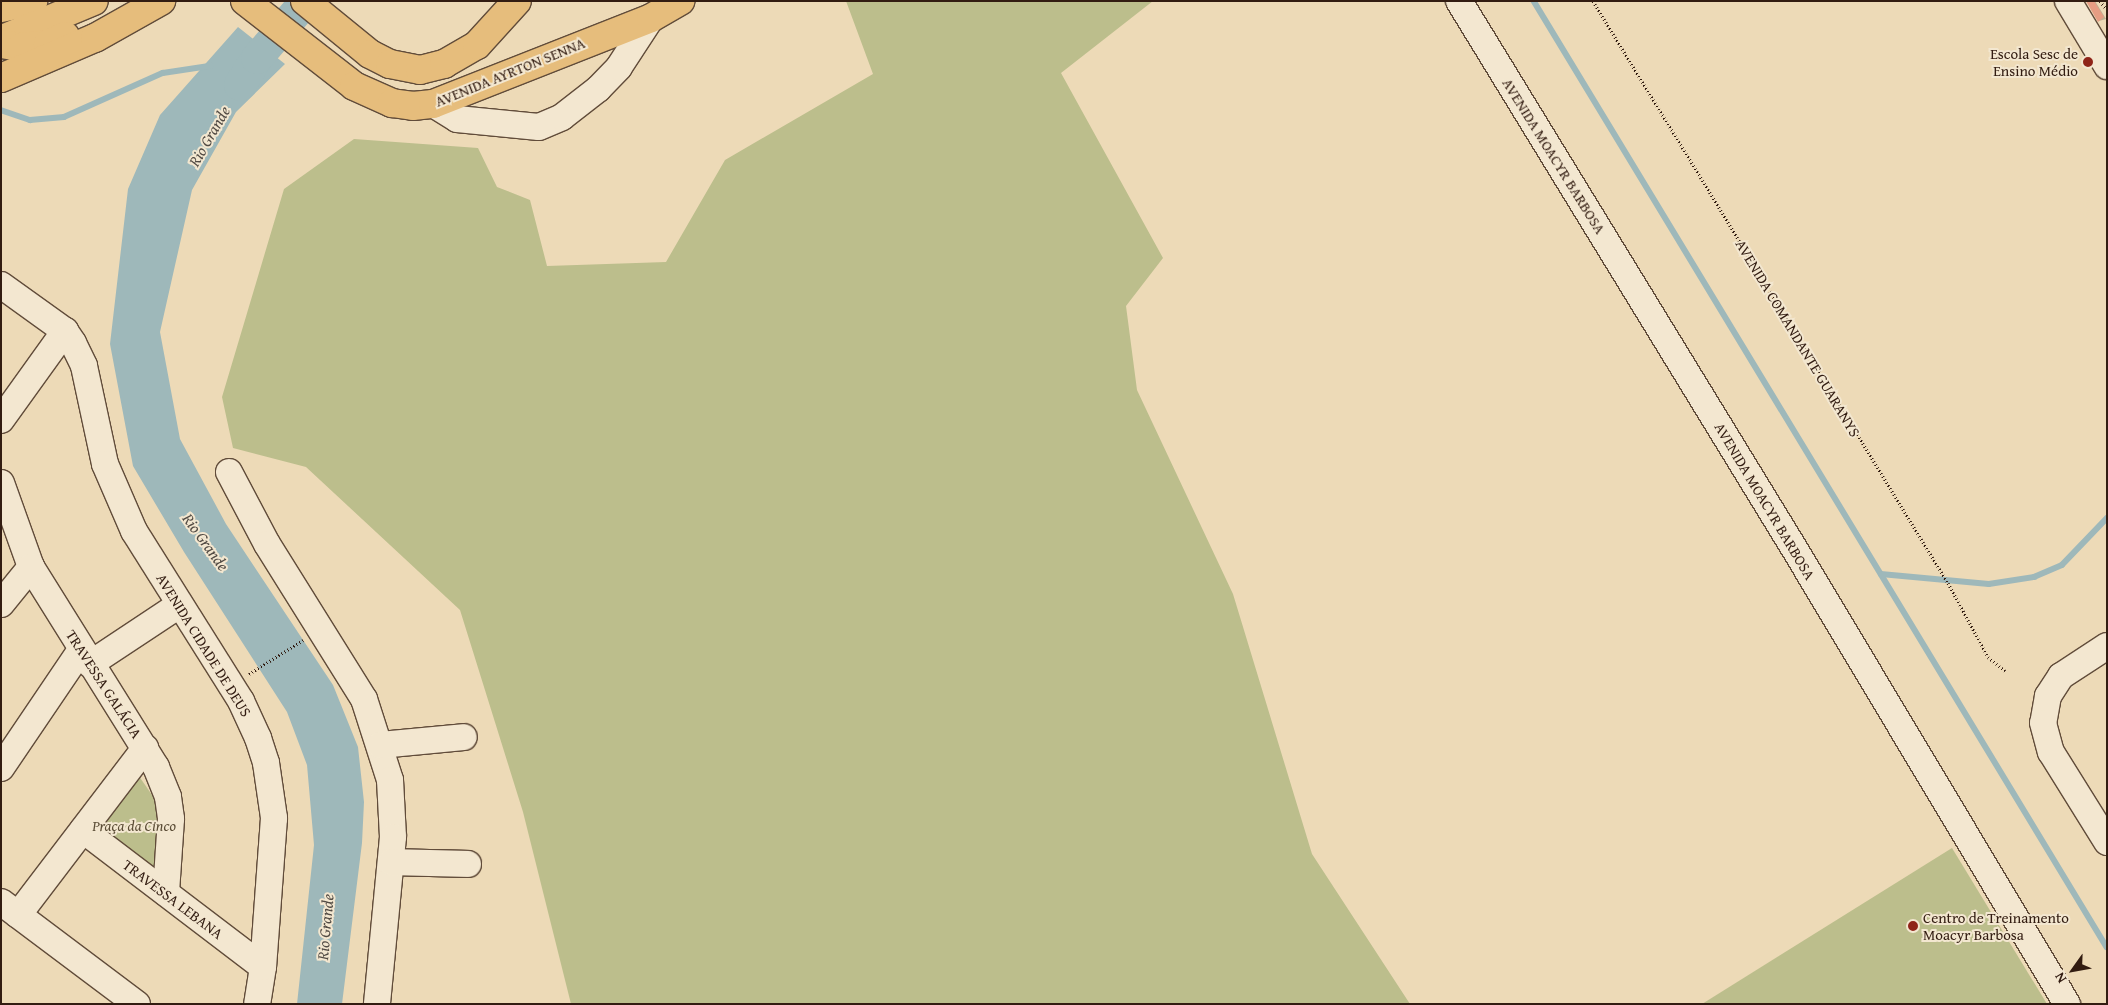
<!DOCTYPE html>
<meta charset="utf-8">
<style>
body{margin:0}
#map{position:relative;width:2108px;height:1005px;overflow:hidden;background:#eddab7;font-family:"Gentium Book Plus",serif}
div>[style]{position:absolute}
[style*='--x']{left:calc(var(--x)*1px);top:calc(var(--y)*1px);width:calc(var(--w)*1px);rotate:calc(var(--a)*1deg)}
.green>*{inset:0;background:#bcbe8c}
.water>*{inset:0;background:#9eb8ba}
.shadow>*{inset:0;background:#0003}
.stream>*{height:5.5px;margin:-2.75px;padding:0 2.75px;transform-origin:2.75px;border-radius:2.75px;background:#9eb8ba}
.river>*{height:32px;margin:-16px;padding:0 16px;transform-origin:16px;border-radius:16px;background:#9eb8ba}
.building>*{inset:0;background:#e69d83}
.path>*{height:3px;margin-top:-1.5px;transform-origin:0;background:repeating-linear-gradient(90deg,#321c11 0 1px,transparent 0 3.5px)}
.roads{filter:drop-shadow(1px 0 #614c3a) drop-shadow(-1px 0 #614c3a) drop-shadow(0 1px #614c3a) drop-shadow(0 -1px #614c3a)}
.minor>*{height:26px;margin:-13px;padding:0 13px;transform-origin:13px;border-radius:13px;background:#f3e7d0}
.highway>*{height:28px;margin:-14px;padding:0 14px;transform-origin:14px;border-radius:14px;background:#e6bd7c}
.dots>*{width:14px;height:14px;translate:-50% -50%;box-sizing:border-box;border:2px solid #f3e7d0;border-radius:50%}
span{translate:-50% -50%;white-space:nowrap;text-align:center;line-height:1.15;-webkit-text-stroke:4px #f3e7d0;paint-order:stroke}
.poi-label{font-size:15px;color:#321c11}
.right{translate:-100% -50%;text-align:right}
.left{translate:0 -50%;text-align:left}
.street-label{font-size:15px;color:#321c11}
.park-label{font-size:15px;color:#5b4d36;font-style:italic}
.water-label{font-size:16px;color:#524b44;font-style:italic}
.frame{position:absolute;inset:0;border:2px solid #321c11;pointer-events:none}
.north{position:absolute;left:2048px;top:945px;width:50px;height:50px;-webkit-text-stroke:4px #f3e7d0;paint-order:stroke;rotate:238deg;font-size:14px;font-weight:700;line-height:20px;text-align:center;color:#321c11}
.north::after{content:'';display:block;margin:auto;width:18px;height:22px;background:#321c11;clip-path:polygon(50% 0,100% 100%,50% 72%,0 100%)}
</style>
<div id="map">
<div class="green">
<i style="clip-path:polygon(846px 1px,1153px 1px,1061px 73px,1163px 258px,1126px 306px,1137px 390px,1233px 594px,1312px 854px,1410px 1004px,571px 1004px,523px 812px,460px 610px,306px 467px,233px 448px,222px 397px,284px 189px,354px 139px,478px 148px,497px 187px,530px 200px,547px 266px,666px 262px,725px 160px,873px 74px)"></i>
<i style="clip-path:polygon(134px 769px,168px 818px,156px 881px,91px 832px)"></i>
<i style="clip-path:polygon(1952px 848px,2047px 1004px,1702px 1004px)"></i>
</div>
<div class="water">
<i style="clip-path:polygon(238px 27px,285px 64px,236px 112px,192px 190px,160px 332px,180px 439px,226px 524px,333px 685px,358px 747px,364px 802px,362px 843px,342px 1004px,297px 1004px,314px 845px,307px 765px,287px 712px,184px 552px,133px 466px,110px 344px,128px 189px,160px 115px)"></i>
</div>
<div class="shadow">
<i style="clip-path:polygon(2087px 1px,2095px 1px,2106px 19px,2099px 21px)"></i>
</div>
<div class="stream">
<i style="--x:1534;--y:1;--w:1106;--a:58.8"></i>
<i style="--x:1;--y:110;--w:31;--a:19"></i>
<i style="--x:30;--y:120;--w:34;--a:-5"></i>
<i style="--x:64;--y:117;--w:108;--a:-24"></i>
<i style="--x:163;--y:73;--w:48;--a:-8.5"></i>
<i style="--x:1881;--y:574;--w:108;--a:5.3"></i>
<i style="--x:1989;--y:584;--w:46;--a:-8.8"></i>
<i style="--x:2034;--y:577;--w:30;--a:-23"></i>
<i style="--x:2062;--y:565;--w:65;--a:-46.2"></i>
</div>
<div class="river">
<i style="--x:240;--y:85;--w:32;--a:-58"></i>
<i style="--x:257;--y:58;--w:75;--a:-49.3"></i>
</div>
<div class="building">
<i style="clip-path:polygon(2086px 1px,2094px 1px,2104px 17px,2098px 22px)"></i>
</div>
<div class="path">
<i style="--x:1593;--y:1;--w:682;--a:58.62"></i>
<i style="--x:1948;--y:583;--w:84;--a:61.6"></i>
<i style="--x:1988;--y:657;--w:22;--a:39"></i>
<i style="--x:2100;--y:1;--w:11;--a:52"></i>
<i style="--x:249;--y:674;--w:64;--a:-32.2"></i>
</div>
<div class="roads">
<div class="minor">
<i style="--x:1459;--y:1;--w:647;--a:58.52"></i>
<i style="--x:1797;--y:553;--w:526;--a:59.09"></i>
<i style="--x:2068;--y:1;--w:76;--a:59"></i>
<i style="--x:433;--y:104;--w:28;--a:32"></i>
<i style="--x:457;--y:119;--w:82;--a:5.6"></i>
<i style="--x:539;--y:127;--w:25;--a:-23"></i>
<i style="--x:562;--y:117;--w:46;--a:-37.9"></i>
<i style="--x:598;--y:89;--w:30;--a:-46"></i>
<i style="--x:619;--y:67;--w:59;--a:-56.9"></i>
<i style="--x:1;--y:285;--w:79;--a:35.7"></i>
<i style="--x:65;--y:331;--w:14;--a:56"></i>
<i style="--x:73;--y:343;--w:25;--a:64"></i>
<i style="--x:84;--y:366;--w:100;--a:77.9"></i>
<i style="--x:105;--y:464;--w:73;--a:66.6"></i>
<i style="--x:134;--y:531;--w:201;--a:57.8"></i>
<i style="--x:241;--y:701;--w:41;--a:65.3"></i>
<i style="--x:258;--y:738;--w:26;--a:72"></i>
<i style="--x:266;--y:763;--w:56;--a:81.7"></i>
<i style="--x:274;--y:818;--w:149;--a:94.2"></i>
<i style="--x:263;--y:967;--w:37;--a:99"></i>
<i style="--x:1;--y:420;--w:110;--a:-54.3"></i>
<i style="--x:229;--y:472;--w:81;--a:62.2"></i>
<i style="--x:267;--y:544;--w:183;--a:58"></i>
<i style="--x:364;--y:699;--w:85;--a:72.2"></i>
<i style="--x:390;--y:780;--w:57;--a:87"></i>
<i style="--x:393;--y:837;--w:168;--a:95.5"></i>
<i style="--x:1;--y:483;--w:89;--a:70.3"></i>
<i style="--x:31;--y:567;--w:236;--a:58"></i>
<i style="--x:156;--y:767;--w:32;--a:68"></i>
<i style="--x:168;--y:797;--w:22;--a:82"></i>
<i style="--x:171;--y:819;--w:74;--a:93.9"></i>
<i style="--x:1;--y:604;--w:48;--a:-51"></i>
<i style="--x:2107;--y:646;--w:55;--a:146.9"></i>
<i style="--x:2061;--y:676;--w:24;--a:123"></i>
<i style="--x:2048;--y:696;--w:27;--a:100"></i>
<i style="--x:2043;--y:723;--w:30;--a:75"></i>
<i style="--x:2051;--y:752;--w:106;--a:58.1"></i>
<i style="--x:90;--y:664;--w:107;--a:-33.5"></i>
<i style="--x:380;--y:745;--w:84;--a:-5.4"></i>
<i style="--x:1;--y:768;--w:143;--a:-55.9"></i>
<i style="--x:83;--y:830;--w:226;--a:37.3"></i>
<i style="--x:391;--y:862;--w:77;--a:1.5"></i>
<i style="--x:1;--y:902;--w:170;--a:36.9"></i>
<i style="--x:18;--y:915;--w:210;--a:-52.7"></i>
</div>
<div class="highway">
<i style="--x:245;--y:1;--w:138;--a:37.9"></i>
<i style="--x:354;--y:86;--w:42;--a:24.1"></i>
<i style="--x:392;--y:103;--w:21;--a:8"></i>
<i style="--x:413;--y:106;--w:20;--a:-6"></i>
<i style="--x:433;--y:104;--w:234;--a:-21.5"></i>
<i style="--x:651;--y:18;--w:34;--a:-30"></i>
<i style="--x:305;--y:1;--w:84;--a:39.2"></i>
<i style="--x:370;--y:54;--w:22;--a:27"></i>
<i style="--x:390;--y:64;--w:31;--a:11"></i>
<i style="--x:420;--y:70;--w:25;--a:-14"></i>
<i style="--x:444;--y:64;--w:38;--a:-30"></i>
<i style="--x:477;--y:45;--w:59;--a:-47.7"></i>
<i style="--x:1;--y:8;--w:33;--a:-12"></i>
<i style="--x:5;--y:38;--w:96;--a:-22.6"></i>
<i style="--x:1;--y:44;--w:20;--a:9"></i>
<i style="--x:21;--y:47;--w:27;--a:-6"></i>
<i style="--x:48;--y:44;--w:19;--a:-25"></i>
<i style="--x:1;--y:78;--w:102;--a:-23.1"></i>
<i style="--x:95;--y:38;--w:76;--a:-29.3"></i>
</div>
</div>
<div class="dots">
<i style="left:2088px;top:62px;background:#8f2418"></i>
<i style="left:1913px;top:926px;background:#8f2418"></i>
</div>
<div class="poi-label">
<span class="right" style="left:2078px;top:62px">Escola Sesc de<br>Ensino Médio</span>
<span class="left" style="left:1923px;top:926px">Centro de Treinamento<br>Moacyr Barbosa</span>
</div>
<div class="street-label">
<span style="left:510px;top:72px;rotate:-22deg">AVENIDA AYRTON SENNA</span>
<span style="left:1554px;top:156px;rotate:58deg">AVENIDA MOACYR BARBOSA</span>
<span style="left:1798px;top:338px;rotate:59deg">AVENIDA COMANDANTE GUARANYS</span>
<span style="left:1765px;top:501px;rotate:59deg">AVENIDA MOACYR BARBOSA</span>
<span style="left:204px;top:645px;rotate:58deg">AVENIDA CIDADE DE DEUS</span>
<span style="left:104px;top:684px;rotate:57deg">TRAVESSA GALÁCIA</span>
<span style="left:173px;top:899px;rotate:37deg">TRAVESSA LEBANA</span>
</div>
<div class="park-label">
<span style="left:134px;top:826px">Praça da Cinco</span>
</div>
<div class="water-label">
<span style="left:209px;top:136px;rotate:-60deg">Rio Grande</span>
<span style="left:206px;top:542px;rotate:54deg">Rio Grande</span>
<span style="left:325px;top:927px;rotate:-85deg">Rio Grande</span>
</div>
<div class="frame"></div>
<div class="north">N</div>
</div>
